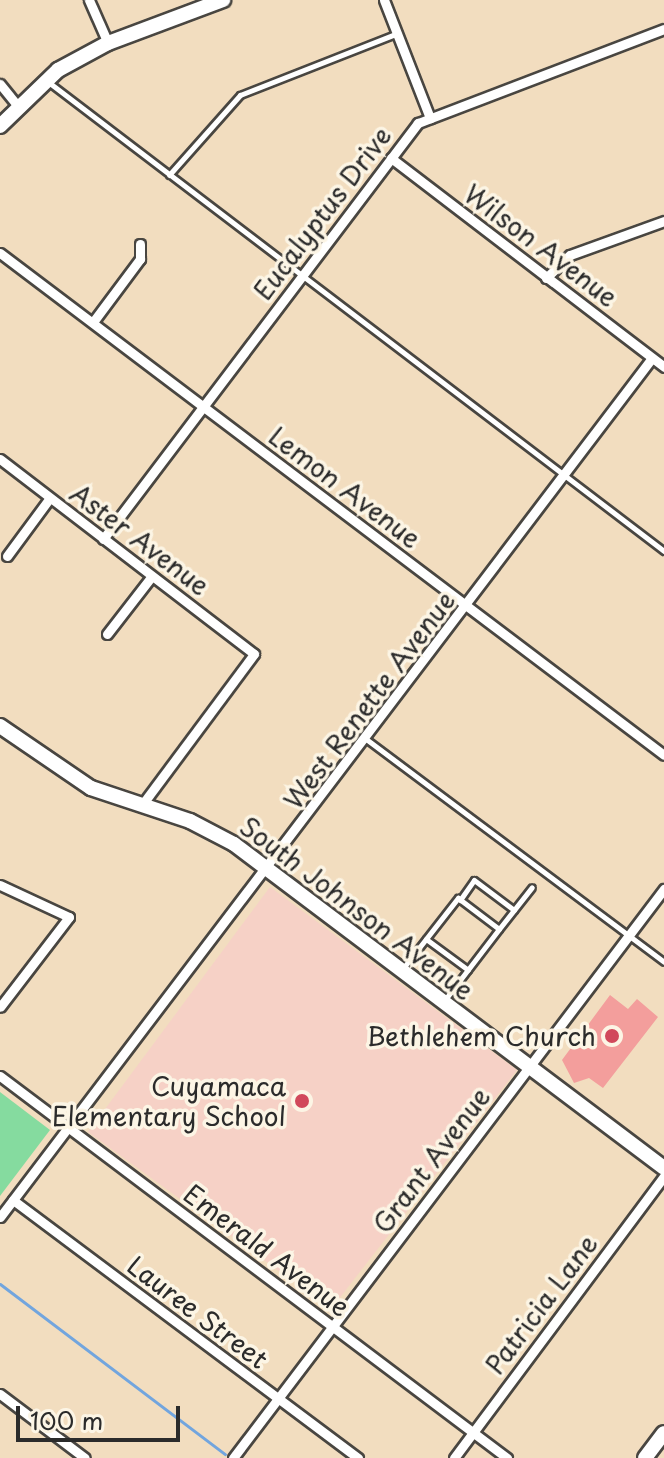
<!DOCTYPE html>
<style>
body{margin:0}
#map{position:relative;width:664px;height:1458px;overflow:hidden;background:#f2ddbf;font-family:"Playpen Sans",sans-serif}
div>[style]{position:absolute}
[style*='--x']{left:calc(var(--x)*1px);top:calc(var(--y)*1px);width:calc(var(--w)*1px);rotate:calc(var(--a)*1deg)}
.built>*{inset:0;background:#f6d1c6}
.green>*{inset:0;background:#85db9f}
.stream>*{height:3px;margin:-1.5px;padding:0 1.5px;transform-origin:1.5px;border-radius:1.5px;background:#72a5de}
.building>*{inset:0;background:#f39e9c}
.roads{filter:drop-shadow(2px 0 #494641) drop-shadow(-2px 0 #494641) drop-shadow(0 2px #494641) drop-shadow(0 -2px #494641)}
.lane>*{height:5px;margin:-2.5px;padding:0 2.5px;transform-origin:2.5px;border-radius:2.5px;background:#fff}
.street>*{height:9px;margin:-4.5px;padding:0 4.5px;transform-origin:4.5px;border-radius:4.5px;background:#fff}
.secondary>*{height:14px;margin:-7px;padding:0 7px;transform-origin:7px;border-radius:7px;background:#fff}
.dots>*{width:22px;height:22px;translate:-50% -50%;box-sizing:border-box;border:4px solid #fcf5e5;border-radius:50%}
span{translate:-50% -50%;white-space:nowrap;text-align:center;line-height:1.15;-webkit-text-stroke:7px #fcf5e5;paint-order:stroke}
.street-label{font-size:26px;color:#2b2b2b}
.poi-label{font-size:26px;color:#2b2b2b}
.right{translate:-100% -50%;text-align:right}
.scale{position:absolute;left:16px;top:1406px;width:164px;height:36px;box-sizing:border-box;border:4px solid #2b2b2b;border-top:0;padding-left:10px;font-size:24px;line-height:28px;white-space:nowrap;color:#2b2b2b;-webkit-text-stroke:6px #fcf5e5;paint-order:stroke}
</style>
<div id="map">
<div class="built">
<i style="clip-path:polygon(270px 887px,517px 1070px,331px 1309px,88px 1132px)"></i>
</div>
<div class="green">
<i style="clip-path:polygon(0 1092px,50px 1130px,0 1196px)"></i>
</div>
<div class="stream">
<i style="--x:0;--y:1284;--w:282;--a:37.1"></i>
</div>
<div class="building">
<i style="clip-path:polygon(610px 995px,628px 1009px,637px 999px,658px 1017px,603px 1088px,589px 1078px,574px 1083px,562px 1060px)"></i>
</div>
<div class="roads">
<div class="lane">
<i style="--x:47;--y:81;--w:776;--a:37.3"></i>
<i style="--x:169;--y:175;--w:107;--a:-48.4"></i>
<i style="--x:240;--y:95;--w:168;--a:-21.4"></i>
<i style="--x:366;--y:739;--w:372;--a:36.8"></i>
<i style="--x:460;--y:900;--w:24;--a:-55"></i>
<i style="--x:474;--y:880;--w:50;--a:36.9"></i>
<i style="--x:499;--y:929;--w:53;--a:-51.8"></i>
<i style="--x:426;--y:939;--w:52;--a:36.4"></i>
<i style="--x:404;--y:967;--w:88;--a:-52"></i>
<i style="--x:458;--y:898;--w:51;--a:37.1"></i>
<i style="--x:499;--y:929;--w:91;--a:127.4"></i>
</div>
<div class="street">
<i style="--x:89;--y:0;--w:47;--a:66.2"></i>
<i style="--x:384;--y:0;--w:127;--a:68.7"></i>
<i style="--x:0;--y:84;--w:27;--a:51"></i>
<i style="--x:391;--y:158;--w:344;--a:37.4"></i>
<i style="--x:0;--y:253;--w:832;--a:37.09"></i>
<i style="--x:546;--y:278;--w:33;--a:-44"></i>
<i style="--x:570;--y:255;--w:100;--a:-19.9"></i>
<i style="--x:93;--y:322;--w:79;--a:-53.3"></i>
<i style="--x:140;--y:259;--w:15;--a:-90"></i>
<i style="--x:0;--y:459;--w:320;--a:37.5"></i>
<i style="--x:254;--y:654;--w:188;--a:126.6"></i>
<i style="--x:103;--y:539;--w:522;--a:-52.87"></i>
<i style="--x:418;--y:123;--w:263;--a:-20.9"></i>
<i style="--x:7;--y:556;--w:71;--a:-53.6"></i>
<i style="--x:107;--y:634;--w:73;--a:-52.2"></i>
<i style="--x:0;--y:885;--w:76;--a:24.9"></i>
<i style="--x:69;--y:917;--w:113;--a:127.5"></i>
<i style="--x:0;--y:1076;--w:635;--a:37"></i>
<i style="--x:13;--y:1200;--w:431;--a:36.8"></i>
<i style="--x:0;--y:1217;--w:1078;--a:-52.8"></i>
<i style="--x:0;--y:1394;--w:106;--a:37"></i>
<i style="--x:233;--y:1458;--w:714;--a:-52.86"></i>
<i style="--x:454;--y:1458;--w:352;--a:-53.3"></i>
</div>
<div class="secondary">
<i style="--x:0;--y:126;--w:81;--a:-44"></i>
<i style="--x:58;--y:70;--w:57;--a:-28.4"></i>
<i style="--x:108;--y:43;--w:123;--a:-20.5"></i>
<i style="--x:0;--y:726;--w:110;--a:34.3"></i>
<i style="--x:91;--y:788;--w:104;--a:18.4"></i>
<i style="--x:190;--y:821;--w:50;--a:27.6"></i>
<i style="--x:234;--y:844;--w:538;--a:37"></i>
<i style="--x:645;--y:1458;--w:31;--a:-53"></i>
</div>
</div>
<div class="dots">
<i style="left:612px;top:1036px;background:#d1495b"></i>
<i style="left:302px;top:1101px;background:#d1495b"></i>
</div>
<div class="street-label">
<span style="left:322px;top:213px;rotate:-53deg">Eucalyptus Drive</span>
<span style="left:541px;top:245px;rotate:37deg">Wilson Avenue</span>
<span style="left:345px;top:487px;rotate:37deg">Lemon Avenue</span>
<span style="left:140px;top:539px;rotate:37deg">Aster Avenue</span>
<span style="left:369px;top:700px;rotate:-53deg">West Renette Avenue</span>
<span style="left:357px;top:908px;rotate:37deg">South Johnson Avenue</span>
<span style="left:431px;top:1160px;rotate:-53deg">Grant Avenue</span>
<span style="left:267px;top:1250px;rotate:37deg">Emerald Avenue</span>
<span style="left:541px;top:1304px;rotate:-53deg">Patricia Lane</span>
<span style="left:198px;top:1312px;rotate:37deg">Lauree Street</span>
</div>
<div class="poi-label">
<span class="right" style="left:596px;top:1036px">Bethlehem Church</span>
<span class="right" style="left:286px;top:1101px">Cuyamaca<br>Elementary School</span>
</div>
<div class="scale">100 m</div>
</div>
